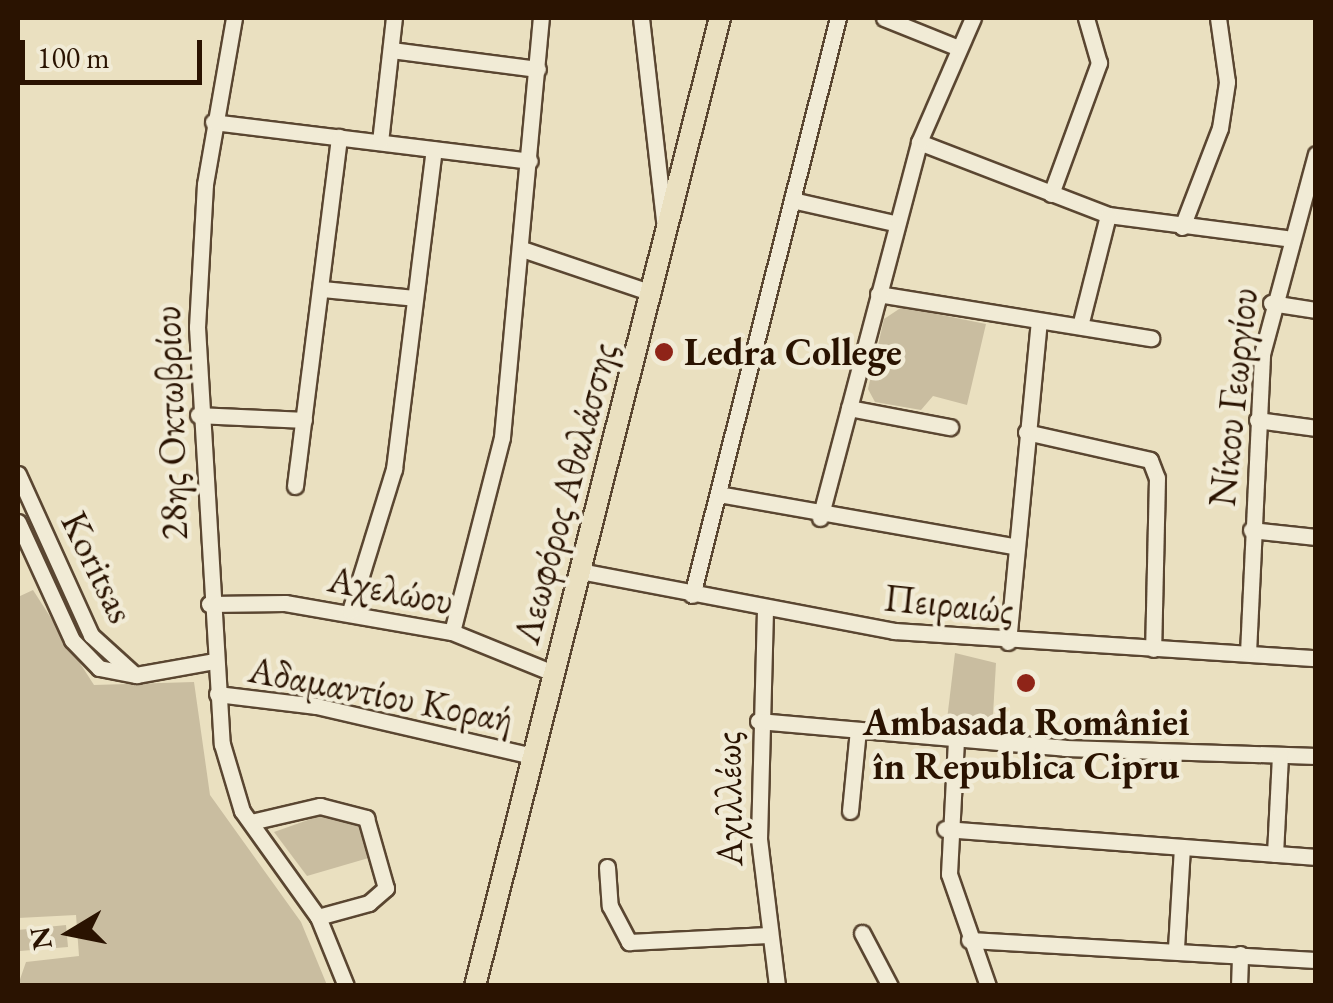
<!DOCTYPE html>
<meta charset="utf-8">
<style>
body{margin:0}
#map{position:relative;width:1333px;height:1003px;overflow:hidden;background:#eae0c0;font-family:"EB Garamond",serif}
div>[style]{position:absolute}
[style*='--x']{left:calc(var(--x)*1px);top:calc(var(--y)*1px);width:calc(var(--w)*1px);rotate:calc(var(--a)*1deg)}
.green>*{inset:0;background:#c9bda0}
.roads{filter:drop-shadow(2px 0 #5a4631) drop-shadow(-2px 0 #5a4631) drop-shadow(0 2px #5a4631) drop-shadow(0 -2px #5a4631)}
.minor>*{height:15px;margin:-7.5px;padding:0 7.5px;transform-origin:7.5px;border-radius:7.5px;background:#f1ebd6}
.major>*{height:20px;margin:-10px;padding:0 10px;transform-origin:10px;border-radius:10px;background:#eae0c0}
.dots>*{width:28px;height:28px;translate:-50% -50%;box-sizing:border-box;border:5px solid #f1ebd6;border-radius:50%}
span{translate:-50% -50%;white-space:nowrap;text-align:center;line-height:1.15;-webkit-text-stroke:9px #f1ebd6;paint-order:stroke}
.poi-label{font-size:38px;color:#2a1301;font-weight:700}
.left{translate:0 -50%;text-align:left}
.street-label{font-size:38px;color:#2a1301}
.frame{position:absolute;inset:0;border:20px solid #2a1301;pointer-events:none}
.north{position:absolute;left:20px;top:883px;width:100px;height:100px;-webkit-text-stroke:8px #f1ebd6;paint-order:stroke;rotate:260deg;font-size:28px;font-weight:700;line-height:40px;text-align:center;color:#2a1301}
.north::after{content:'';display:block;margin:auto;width:35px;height:45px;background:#2a1301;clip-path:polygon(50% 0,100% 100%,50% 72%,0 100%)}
.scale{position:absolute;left:20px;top:40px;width:182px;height:45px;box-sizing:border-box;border:5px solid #2a1301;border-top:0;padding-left:12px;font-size:30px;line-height:35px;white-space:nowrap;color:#2a1301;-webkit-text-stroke:8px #f1ebd6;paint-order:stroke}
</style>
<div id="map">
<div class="green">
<i style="clip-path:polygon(902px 307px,986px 324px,967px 405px,933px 396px,921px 410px,875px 402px,868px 389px,884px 319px)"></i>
<i style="clip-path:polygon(33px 590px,94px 685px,194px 682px,210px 795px,301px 922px,327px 985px,18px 985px,26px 962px,79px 956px,76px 915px,18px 918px,18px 597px)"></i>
<i style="clip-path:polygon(955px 653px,996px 663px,992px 732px,946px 728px)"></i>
<i style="clip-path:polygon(322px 815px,362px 826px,372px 857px,307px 876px,274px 832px)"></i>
<i style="clip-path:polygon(66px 925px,68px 947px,20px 951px,18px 930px)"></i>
</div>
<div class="roads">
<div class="minor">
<i style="--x:234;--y:18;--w:169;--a:99.9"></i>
<i style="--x:205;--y:184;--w:143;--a:93.2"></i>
<i style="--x:197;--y:327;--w:418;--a:86.6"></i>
<i style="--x:222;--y:744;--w:70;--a:73.4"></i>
<i style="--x:242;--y:811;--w:130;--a:54.4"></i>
<i style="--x:318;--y:917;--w:74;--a:67.9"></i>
<i style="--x:641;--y:18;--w:219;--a:83.5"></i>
<i style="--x:884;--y:18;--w:78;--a:21.9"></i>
<i style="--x:391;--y:50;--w:148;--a:7.4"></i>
<i style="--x:213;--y:122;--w:319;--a:7"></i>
<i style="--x:380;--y:142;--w:125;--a:-83.6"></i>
<i style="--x:919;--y:142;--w:203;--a:21.1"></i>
<i style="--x:1108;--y:215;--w:179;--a:7.4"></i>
<i style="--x:1051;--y:194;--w:140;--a:-69.9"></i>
<i style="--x:1099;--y:63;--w:47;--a:-106.1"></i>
<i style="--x:792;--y:200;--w:105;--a:12.7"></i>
<i style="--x:1182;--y:227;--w:106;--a:-69"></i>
<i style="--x:1220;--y:128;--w:47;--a:-81.3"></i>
<i style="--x:1227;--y:82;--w:65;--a:-98"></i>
<i style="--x:525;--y:250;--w:134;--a:18.7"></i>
<i style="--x:322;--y:289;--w:93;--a:5.5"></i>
<i style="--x:878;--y:294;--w:277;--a:9.2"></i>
<i style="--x:1271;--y:303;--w:46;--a:8.8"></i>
<i style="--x:1080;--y:326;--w:114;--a:-75.8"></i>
<i style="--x:849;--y:408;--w:103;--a:10.7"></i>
<i style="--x:198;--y:415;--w:106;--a:2.7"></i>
<i style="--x:1257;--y:420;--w:60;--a:7.7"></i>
<i style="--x:1026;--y:432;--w:127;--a:12.7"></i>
<i style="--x:1150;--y:460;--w:19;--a:69"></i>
<i style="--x:1157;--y:478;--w:171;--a:91.3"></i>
<i style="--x:18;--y:474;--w:177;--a:65.6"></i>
<i style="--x:91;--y:635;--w:58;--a:42.2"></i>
<i style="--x:295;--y:486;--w:352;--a:-82.8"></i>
<i style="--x:718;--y:494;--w:301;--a:10"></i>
<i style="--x:820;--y:518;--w:389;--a:-75.2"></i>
<i style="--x:919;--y:142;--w:135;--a:-66.5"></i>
<i style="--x:18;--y:522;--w:130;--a:65.4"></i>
<i style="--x:72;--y:640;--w:39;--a:46"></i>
<i style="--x:99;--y:668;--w:38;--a:11"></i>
<i style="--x:136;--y:675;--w:79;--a:-10.2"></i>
<i style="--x:1251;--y:530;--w:65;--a:6.1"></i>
<i style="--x:580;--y:571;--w:320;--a:10.8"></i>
<i style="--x:894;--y:631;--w:423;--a:3.7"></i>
<i style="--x:692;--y:595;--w:595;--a:-75.8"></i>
<i style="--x:209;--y:604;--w:76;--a:-0.8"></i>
<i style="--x:285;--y:603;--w:169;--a:9.9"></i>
<i style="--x:452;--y:632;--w:109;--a:22.1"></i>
<i style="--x:765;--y:610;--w:229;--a:91.5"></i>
<i style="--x:759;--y:839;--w:148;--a:83"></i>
<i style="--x:350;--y:611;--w:149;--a:-72.8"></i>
<i style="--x:394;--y:469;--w:322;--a:-82.9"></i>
<i style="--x:452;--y:632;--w:201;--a:-75.6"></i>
<i style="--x:502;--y:437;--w:421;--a:-84.7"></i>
<i style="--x:1008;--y:642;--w:322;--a:-84.5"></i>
<i style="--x:1248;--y:653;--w:299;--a:-87.3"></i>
<i style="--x:1262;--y:354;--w:207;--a:-74.9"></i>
<i style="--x:217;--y:694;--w:100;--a:6.9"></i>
<i style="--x:316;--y:706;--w:222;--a:13"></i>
<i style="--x:758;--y:721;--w:308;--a:5"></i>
<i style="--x:1065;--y:748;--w:251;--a:1.8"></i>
<i style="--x:956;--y:740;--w:134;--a:93"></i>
<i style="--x:949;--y:874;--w:119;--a:70.8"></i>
<i style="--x:850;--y:811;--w:81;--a:-84.4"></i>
<i style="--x:251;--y:822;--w:71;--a:-13.1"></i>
<i style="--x:320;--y:806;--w:48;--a:14.6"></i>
<i style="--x:366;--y:818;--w:73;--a:74.1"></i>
<i style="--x:386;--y:888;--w:23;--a:139"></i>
<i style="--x:369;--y:903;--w:53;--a:164.6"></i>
<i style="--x:945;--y:829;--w:372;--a:4.3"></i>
<i style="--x:1275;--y:854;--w:99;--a:-87.1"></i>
<i style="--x:607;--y:867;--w:39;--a:86"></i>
<i style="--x:610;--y:906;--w:41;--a:62.2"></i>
<i style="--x:629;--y:942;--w:139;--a:-2.9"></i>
<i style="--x:862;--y:933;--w:60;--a:62.2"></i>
<i style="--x:969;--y:940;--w:348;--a:3.3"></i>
<i style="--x:1176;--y:948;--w:100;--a:-86.6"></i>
<i style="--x:1239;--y:986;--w:32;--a:-88"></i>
</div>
<div class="major">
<i style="--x:475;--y:986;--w:999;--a:-75.8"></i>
</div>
</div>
<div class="dots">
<i style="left:664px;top:352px;background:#8f2418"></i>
<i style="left:1026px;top:683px;background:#8f2418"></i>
</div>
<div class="poi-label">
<span class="left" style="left:684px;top:352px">Ledra College</span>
<span style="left:1026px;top:744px">Ambasada României<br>în Republica Cipru</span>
</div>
<div class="street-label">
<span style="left:1232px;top:397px;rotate:-84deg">Νίκου Γεωργίου</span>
<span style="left:170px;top:423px;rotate:-92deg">28ης Οκτωβρίου</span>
<span style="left:564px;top:493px;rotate:-75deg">Λεωφόρος Αθαλάσσης</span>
<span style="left:98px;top:567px;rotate:64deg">Koritsas</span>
<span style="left:391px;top:589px;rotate:11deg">Αχελώου</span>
<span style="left:949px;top:603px;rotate:6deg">Πειραιώς</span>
<span style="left:381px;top:693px;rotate:11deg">Αδαμαντίου Κοραή</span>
<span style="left:728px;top:799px;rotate:-91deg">Αχιλλέως</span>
</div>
<div class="frame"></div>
<div class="north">N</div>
<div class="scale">100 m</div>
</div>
